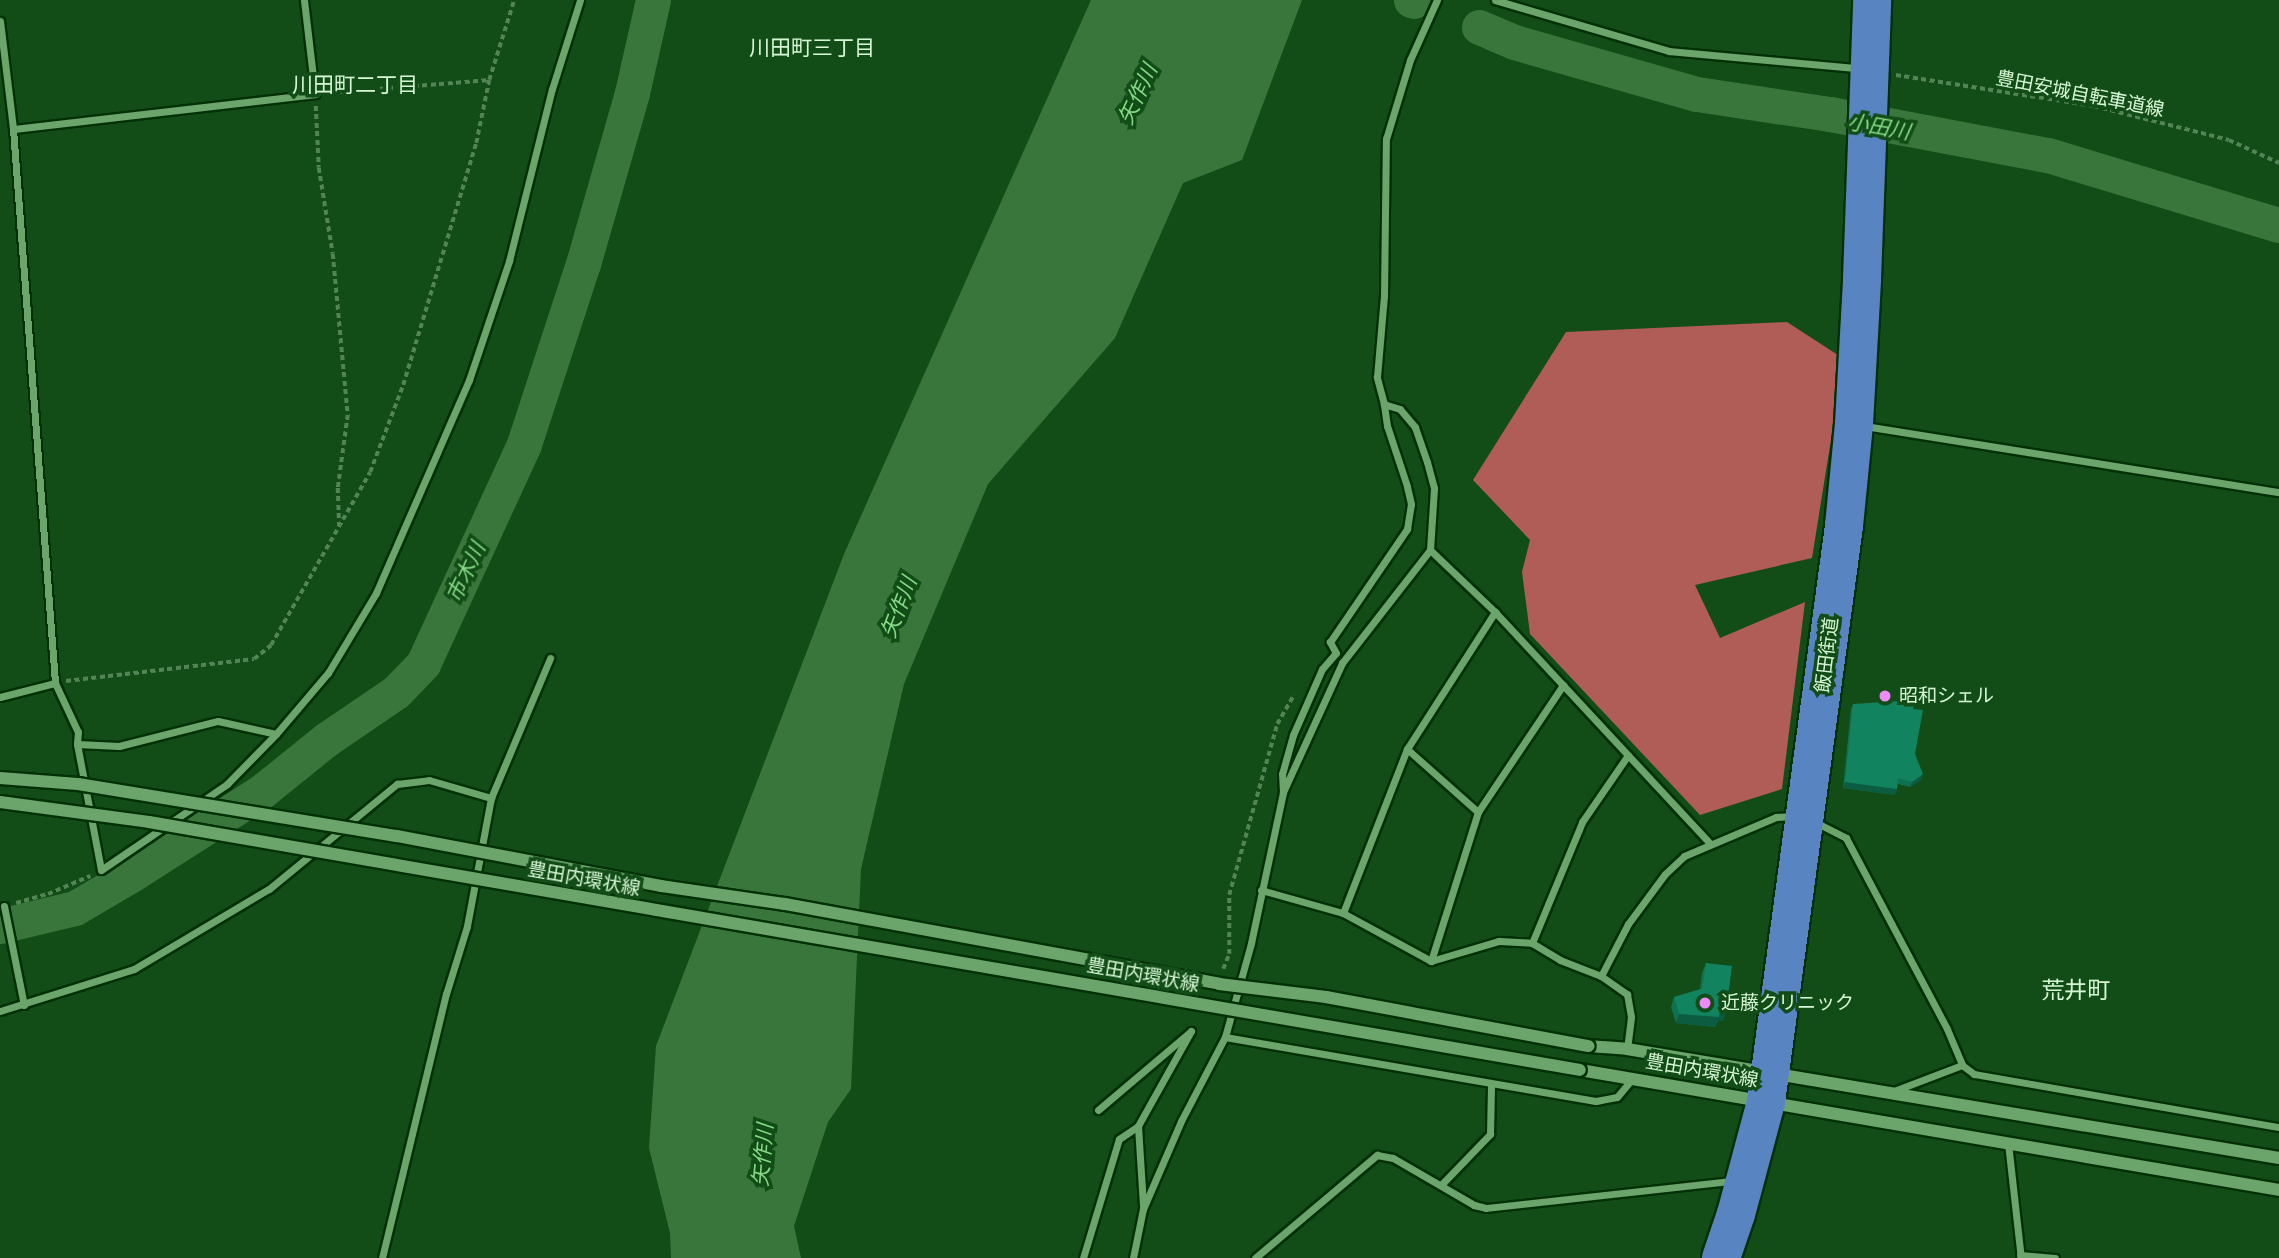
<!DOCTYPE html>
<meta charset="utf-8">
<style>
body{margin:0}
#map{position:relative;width:2279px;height:1258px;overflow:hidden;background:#124d17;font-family:Mulish,"Noto Sans JP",sans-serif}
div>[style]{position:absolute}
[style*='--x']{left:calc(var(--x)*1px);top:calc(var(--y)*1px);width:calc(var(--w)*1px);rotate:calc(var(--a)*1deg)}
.forest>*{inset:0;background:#b05c57}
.water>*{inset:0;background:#39763b}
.river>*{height:35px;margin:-17.5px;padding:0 17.5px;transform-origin:17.5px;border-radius:17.5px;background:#39763b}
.path>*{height:3.5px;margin-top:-1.75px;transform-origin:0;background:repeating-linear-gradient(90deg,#538456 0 5px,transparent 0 8.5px)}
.roads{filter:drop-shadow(2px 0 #033007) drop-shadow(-2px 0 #033007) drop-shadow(0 2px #033007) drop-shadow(0 -2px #033007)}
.minor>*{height:7px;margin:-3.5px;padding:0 3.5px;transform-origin:3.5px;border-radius:3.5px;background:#6ba56b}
.tertiary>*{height:12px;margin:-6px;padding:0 6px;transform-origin:6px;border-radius:6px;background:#6ba56b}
.trunk>*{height:38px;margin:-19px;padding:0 19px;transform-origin:19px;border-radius:19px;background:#5885c2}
.bridges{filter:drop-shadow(2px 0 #033007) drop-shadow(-2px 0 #033007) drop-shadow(0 2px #033007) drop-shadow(0 -2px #033007)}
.tertiary-bridge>*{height:12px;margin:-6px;padding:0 6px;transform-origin:6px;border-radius:6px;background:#6ba56b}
.wall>*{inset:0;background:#0f7151}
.shaded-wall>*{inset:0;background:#0c5c42}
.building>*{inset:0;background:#11835e}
.dots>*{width:19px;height:19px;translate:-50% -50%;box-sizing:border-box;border:4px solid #124d17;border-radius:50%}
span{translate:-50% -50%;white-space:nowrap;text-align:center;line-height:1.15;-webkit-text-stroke:7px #124d17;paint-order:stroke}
.street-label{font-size:19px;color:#d7f6d6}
.poi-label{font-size:19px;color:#d7f6d6}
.left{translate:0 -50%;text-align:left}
.neighbourhood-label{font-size:21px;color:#d7f6d6}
.water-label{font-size:21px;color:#86da87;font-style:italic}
.quarter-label{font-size:23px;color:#d7f6d6}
</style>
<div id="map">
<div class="forest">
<i style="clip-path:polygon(1787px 322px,1844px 359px,1812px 558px,1695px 585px,1720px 638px,1805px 602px,1782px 789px,1700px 815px,1530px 634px,1522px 572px,1530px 540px,1473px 480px,1566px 332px)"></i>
</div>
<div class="water">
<i style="clip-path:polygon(1091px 0,1302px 0,1242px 160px,1183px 183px,1115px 338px,988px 484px,904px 684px,861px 869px,851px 1089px,828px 1122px,794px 1226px,801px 1258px,671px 1258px,670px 1233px,649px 1148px,656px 1046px,844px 554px)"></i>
</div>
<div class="river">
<i style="--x:1411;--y:0;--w:3;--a:18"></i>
<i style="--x:1479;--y:27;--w:38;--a:23"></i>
<i style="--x:1514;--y:42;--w:190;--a:15.9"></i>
<i style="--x:1697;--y:94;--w:134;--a:8.6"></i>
<i style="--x:1830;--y:114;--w:222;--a:10.7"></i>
<i style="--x:2048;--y:155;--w:241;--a:16.9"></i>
<i style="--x:0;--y:926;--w:77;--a:-13.5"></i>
<i style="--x:75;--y:908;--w:65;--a:-30.5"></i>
<i style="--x:131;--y:875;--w:154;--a:-32.6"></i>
<i style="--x:261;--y:792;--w:85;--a:-38.8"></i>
<i style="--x:327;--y:739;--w:83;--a:-34.3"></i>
<i style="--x:396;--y:692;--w:39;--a:-46"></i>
<i style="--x:423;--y:664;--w:242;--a:-65.3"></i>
<i style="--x:524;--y:444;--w:189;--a:-71.9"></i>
<i style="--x:583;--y:264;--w:178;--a:-74"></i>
<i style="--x:632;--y:93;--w:95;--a:-77.3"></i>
</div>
<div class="path">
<i style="--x:1896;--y:75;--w:200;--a:8.9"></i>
<i style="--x:2094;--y:106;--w:139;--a:14.1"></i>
<i style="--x:2229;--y:140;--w:55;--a:24.7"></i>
<i style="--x:329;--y:93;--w:161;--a:-4.6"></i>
<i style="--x:316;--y:106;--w:62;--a:87.2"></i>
<i style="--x:319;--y:168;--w:87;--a:80.8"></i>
<i style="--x:333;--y:254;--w:162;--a:84.7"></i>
<i style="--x:348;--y:415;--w:74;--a:97.8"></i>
<i style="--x:338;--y:488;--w:38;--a:88"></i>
<i style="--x:66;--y:681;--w:189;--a:-6.7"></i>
<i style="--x:254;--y:659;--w:22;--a:-39"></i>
<i style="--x:271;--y:645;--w:199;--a:-60.2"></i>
<i style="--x:370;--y:472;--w:93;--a:-69.2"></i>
<i style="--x:403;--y:385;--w:253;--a:-73.2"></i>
<i style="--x:476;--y:143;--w:64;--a:-78.3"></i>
<i style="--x:489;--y:80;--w:84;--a:-72.6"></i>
<i style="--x:16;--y:903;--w:33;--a:-16"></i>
<i style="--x:48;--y:894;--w:46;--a:-23.2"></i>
<i style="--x:1223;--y:969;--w:16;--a:-68"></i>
<i style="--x:1229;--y:954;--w:59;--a:-90"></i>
<i style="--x:1229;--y:895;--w:178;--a:-74.3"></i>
<i style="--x:1277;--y:724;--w:34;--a:-60"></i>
</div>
<div class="roads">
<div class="minor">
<i style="--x:1495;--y:0;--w:181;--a:16.3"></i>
<i style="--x:1669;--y:51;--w:189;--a:5.2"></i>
<i style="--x:0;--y:21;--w:109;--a:83.1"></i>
<i style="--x:13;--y:129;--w:556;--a:85.66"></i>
<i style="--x:55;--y:683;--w:54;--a:64.9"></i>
<i style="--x:78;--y:732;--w:12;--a:95"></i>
<i style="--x:77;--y:744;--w:128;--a:79.2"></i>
<i style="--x:101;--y:870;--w:153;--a:-34.3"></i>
<i style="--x:227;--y:784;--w:70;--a:-45.6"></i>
<i style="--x:276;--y:734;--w:80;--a:-49.6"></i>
<i style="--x:328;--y:673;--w:93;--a:-59"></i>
<i style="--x:376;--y:593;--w:232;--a:-66.4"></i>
<i style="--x:469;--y:380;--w:126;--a:-71.4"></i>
<i style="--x:509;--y:261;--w:177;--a:-76"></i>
<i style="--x:552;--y:89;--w:93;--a:-72.5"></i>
<i style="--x:13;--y:129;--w:304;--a:-6.6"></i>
<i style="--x:315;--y:94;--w:95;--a:-96.7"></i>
<i style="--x:1865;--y:426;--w:419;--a:9.1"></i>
<i style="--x:1430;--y:550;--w:90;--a:43.6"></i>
<i style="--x:1495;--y:612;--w:316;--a:47.1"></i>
<i style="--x:0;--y:697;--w:57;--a:-14.3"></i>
<i style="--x:77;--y:744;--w:42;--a:2.7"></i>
<i style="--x:119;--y:746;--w:102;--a:-14.2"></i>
<i style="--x:218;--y:721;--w:59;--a:12.6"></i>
<i style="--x:1407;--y:749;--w:95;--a:41.6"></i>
<i style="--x:1283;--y:792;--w:18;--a:-93"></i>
<i style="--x:1282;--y:774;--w:41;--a:-74.2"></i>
<i style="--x:1293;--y:735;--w:72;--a:-66.3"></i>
<i style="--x:1322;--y:669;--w:21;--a:-49"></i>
<i style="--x:1336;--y:653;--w:13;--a:-119"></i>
<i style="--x:1330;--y:642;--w:137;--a:-55.7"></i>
<i style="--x:1407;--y:529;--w:25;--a:-81"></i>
<i style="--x:1411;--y:504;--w:18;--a:-103"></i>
<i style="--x:1407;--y:486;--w:63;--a:-108.4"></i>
<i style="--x:1387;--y:426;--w:22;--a:-98"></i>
<i style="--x:1815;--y:822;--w:35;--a:27"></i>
<i style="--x:1846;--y:838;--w:216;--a:62.1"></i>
<i style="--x:1947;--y:1029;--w:39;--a:67"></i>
<i style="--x:1962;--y:1065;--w:73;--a:159.1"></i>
<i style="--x:1261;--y:890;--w:85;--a:15.7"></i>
<i style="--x:1343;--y:913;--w:100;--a:28.6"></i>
<i style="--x:1431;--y:961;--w:71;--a:-16.4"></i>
<i style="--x:1499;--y:941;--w:33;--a:3"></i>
<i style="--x:1532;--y:943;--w:33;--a:31"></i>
<i style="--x:1560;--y:960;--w:44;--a:21.3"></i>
<i style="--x:1601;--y:976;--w:32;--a:35"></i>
<i style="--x:1627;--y:994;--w:23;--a:80"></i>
<i style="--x:1631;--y:1017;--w:32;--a:97"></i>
<i style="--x:4;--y:906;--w:101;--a:78.6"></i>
<i style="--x:1343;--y:913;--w:176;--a:-68.7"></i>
<i style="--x:1407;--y:749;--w:163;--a:-57.3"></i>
<i style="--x:1532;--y:943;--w:131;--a:-67.5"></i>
<i style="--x:1582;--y:822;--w:81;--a:-55.5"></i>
<i style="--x:1431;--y:961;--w:156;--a:-72.5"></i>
<i style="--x:1478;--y:812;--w:153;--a:-56.2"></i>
<i style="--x:1601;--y:976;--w:59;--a:-62.6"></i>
<i style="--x:1628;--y:924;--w:62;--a:-53.5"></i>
<i style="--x:1665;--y:874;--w:26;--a:-43"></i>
<i style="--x:1684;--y:856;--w:100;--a:-23"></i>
<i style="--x:1776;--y:817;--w:19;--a:-3"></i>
<i style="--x:0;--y:1011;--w:140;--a:-17.4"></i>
<i style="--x:134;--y:969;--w:157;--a:-30.7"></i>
<i style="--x:269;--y:889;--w:166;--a:-39.4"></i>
<i style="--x:397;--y:784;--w:32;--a:-7"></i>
<i style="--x:429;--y:780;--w:65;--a:16.2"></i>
<i style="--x:1225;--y:1037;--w:376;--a:9.8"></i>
<i style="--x:1596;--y:1101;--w:21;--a:-11"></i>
<i style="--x:1617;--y:1097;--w:25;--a:-50"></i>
<i style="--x:1962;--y:1065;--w:15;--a:37"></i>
<i style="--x:1974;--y:1074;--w:310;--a:9.9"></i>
<i style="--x:1098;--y:1110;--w:122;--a:-40.3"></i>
<i style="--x:1191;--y:1031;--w:109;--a:119.2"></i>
<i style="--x:1138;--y:1126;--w:79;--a:86.4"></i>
<i style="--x:2008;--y:1143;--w:116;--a:83.6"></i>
<i style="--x:1441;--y:1185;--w:71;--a:-46.1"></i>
<i style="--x:1490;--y:1134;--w:49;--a:-88.8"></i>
<i style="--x:2020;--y:1255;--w:35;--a:5"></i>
<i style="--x:382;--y:1258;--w:272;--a:-76.4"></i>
<i style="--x:446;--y:994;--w:71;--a:-72.8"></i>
<i style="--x:467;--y:926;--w:130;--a:-79.4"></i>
<i style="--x:491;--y:798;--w:152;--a:-67.1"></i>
<i style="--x:1083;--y:1258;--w:124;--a:-73.2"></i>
<i style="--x:1119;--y:1139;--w:23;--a:-34"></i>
<i style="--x:1133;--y:1258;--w:50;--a:-78.5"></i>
<i style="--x:1143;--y:1209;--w:96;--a:-66.6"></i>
<i style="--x:1181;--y:1121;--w:95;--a:-62.4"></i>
<i style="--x:1225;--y:1037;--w:98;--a:-74.5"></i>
<i style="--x:1251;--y:943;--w:154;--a:-78"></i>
<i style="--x:1283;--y:792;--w:142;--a:-65.4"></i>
<i style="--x:1342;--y:663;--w:143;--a:-52.1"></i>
<i style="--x:1430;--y:550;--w:62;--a:-86.3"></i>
<i style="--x:1434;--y:488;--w:27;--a:-105"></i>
<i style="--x:1427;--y:462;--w:37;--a:-109"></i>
<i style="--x:1415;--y:427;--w:23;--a:-130"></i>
<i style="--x:1400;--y:409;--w:17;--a:-163"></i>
<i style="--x:1384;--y:404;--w:28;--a:-105"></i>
<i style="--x:1377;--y:377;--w:81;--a:-85.1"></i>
<i style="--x:1384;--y:296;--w:157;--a:-89.3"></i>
<i style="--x:1386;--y:139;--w:83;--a:-73.1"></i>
<i style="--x:1410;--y:60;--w:66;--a:-65.8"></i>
<i style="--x:1255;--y:1258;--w:160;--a:-40.2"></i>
<i style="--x:1377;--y:1155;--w:16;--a:11"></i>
<i style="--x:1393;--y:1158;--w:94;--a:30.1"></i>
<i style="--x:1474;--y:1205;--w:12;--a:14"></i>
<i style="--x:1486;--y:1208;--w:246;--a:-6.3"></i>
</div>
<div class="tertiary">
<i style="--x:1588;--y:1046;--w:39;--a:4"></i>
<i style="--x:1627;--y:1049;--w:661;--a:9.49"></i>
<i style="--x:1580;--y:1070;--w:709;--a:9.74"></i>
</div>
<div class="trunk">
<i style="--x:1721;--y:1258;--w:46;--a:-71.2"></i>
<i style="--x:1736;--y:1214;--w:116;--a:-75"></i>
<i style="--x:1766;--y:1102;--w:581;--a:-82.29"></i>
<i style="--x:1844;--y:526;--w:102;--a:-84.4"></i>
<i style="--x:1854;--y:424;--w:145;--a:-86.8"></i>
<i style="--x:1862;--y:279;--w:279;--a:-87.9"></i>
</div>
</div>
<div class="bridges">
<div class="tertiary-bridge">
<i style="--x:0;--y:778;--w:78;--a:4.4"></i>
<i style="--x:78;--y:784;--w:323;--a:9.3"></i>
<i style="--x:397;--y:836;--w:269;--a:10.7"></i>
<i style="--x:661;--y:886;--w:125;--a:8.3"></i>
<i style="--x:785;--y:904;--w:441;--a:10.4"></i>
<i style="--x:1219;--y:984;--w:108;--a:6.9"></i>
<i style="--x:1326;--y:997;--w:267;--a:10.6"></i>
<i style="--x:0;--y:802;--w:150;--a:7.6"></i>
<i style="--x:149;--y:822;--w:1452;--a:9.83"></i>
</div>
</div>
<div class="wall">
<i style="clip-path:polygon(1853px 704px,1913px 709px,1915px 754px,1921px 780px,1910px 787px,1898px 784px,1895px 795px,1843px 788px,1851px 709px)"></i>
<i style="clip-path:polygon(1706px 963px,1723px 1021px,1718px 1021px,1715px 1027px,1676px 1023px,1671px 1007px,1674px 997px,1700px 989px,1702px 973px)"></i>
</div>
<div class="shaded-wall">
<i style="clip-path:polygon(1923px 774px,1921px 780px,1910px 787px,1912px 782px)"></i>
<i style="clip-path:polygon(1845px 782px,1897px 789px,1895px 795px,1843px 788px)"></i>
<i style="clip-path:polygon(1720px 1011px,1726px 1012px,1723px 1021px,1718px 1021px,1715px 1027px,1676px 1023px,1679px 1014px)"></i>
</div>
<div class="building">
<i style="clip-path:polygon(1915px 700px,1913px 709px,1923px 710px,1915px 754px,1923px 774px,1912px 782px,1898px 778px,1897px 789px,1845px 782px,1853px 704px)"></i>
<i style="clip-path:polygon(1706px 963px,1732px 966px,1726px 1012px,1720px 1011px,1719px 1017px,1679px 1014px,1674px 997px,1702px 989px)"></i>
</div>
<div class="dots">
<i style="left:1885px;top:696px;background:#ef8bf7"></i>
<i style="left:1705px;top:1003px;background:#ef8bf7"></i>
</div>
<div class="street-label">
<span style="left:2080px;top:94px;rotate:11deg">豊田安城自転車道線</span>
<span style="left:1827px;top:655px;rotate:-83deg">飯田街道</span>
<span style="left:584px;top:879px;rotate:10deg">豊田内環状線</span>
<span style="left:1143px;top:975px;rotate:10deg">豊田内環状線</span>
<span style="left:1702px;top:1071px;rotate:10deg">豊田内環状線</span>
</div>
<div class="poi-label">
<span class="left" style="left:1899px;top:696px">昭和シェル</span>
<span class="left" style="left:1721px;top:1003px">近藤クリニック</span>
</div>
<div class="neighbourhood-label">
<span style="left:812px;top:47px">川田町三丁目</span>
<span style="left:355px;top:84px">川田町二丁目</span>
</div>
<div class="water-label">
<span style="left:1137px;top:94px;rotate:-65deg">矢作川</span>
<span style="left:1879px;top:126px;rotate:10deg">小田川</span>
<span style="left:465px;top:572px;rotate:-65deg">市木川</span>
<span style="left:898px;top:607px;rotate:-69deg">矢作川</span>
<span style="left:762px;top:1155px;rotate:-85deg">矢作川</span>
</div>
<div class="quarter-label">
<span style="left:2076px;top:990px">荒井町</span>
</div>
</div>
